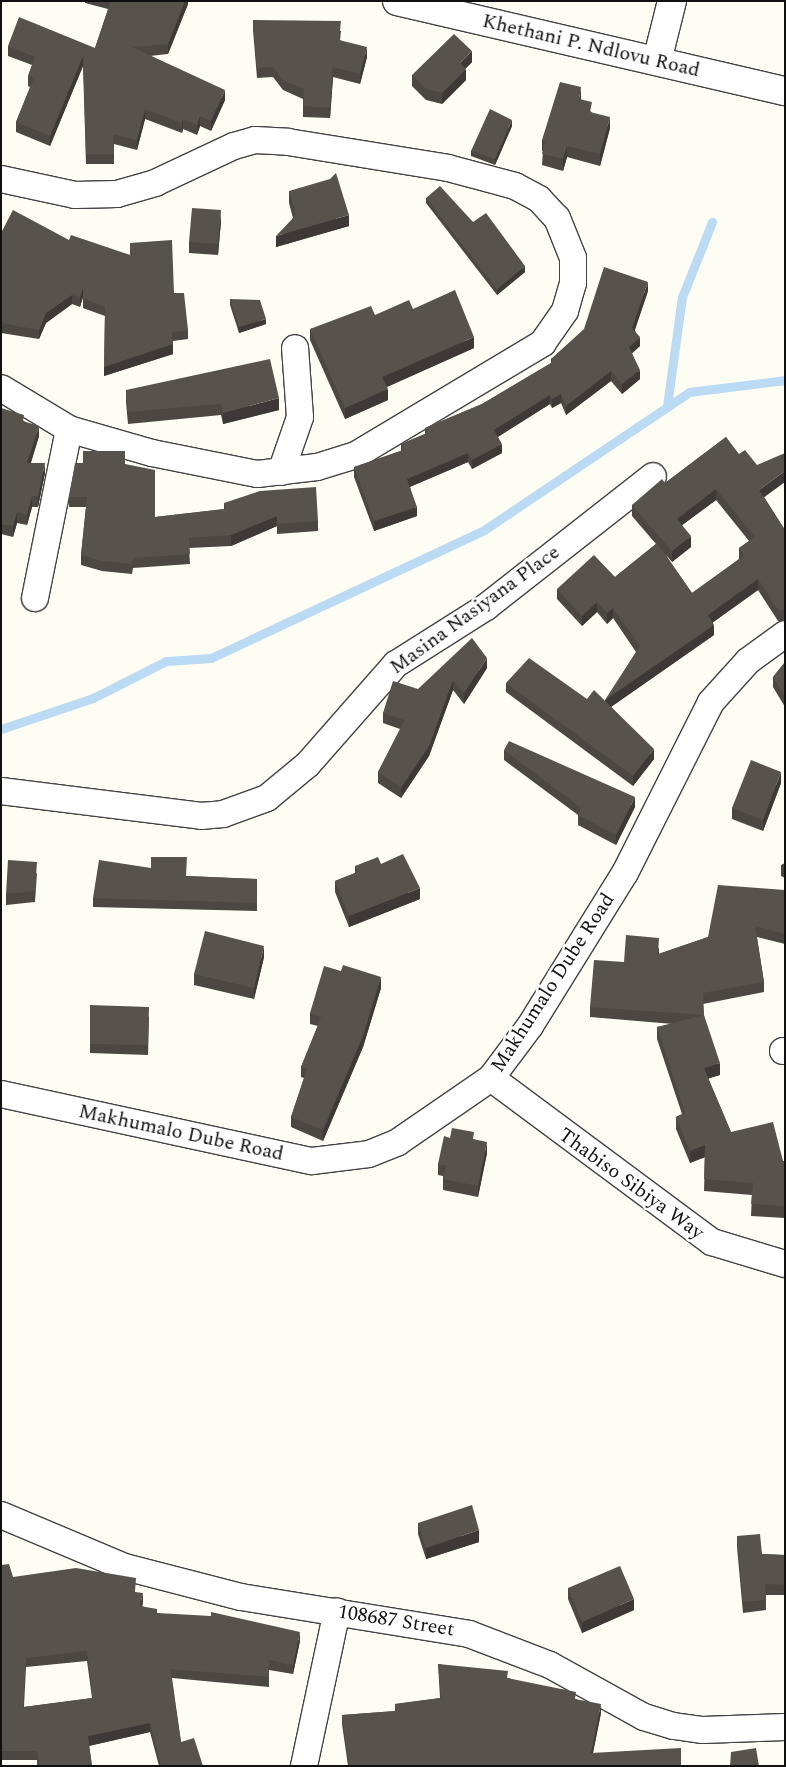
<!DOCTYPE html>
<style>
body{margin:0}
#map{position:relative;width:786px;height:1767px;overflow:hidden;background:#fefdf3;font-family:Spectral,serif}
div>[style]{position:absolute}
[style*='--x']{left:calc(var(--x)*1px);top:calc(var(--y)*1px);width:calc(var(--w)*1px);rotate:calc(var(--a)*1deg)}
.stream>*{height:9px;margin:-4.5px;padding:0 4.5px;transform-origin:4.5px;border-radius:4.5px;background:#bbdaf3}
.roads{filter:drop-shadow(1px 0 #434343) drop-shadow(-1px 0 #434343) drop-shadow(0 1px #434343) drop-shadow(0 -1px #434343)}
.minor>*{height:26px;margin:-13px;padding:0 13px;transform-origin:13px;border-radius:13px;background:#fff}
.tertiary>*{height:28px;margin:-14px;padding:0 14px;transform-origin:14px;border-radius:14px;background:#fff}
.wall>*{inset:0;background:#4c4742}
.shaded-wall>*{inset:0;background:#3e3936}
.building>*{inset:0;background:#58524d}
span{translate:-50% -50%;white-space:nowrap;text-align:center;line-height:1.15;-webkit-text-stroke:5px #fff;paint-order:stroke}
.street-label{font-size:20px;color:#101010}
.frame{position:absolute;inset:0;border:2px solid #101010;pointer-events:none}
</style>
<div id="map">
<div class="stream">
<i style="--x:667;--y:406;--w:110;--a:-82.2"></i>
<i style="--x:682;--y:297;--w:81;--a:-68.2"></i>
<i style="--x:1;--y:729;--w:97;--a:-18.6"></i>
<i style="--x:93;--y:698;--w:82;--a:-26.9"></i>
<i style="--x:166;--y:661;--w:45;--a:-3.8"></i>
<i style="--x:211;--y:658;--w:302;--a:-25.1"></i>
<i style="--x:484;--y:530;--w:247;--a:-33.9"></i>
<i style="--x:689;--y:392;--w:97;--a:-7.1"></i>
</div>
<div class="roads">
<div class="minor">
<i style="--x:1;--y:179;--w:76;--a:12.2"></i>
<i style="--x:75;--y:195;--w:42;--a:-1.4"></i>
<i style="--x:117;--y:194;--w:40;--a:-16"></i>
<i style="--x:155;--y:183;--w:87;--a:-25.1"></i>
<i style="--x:234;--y:146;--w:22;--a:-16"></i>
<i style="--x:255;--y:140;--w:33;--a:3"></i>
<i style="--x:288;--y:142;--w:162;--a:9.2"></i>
<i style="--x:448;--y:168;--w:69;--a:15"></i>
<i style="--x:515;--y:186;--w:27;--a:28"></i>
<i style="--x:539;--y:199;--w:26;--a:47"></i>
<i style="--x:557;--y:218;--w:43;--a:68.2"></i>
<i style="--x:573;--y:258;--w:25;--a:90"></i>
<i style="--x:573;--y:283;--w:29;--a:106"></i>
<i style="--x:565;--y:311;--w:39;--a:125"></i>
<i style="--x:543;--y:343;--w:218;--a:149.1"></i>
<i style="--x:356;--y:455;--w:41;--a:162.9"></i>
<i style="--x:317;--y:467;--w:60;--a:173.3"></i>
<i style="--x:257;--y:474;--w:107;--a:-168.7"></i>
<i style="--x:152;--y:453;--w:86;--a:-163.9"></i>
<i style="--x:69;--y:429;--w:79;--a:-148.9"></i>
<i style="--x:281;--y:472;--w:58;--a:-70.9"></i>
<i style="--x:300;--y:417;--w:69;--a:-94.1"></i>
<i style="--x:35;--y:598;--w:172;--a:-78.6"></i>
<i style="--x:1;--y:791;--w:202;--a:7.1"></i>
<i style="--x:201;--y:816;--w:22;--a:-5"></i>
<i style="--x:223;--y:814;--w:47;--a:-20"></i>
<i style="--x:267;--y:798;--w:53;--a:-39.7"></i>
<i style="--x:308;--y:764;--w:133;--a:-48.7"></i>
<i style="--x:396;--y:664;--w:107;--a:-32.3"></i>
<i style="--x:486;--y:607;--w:212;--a:-38.1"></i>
<i style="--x:783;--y:1051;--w:2;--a:0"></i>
<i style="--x:491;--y:1078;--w:275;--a:36.6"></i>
<i style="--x:712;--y:1242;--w:76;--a:16.8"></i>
<i style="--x:1;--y:1094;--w:318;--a:12.2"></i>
<i style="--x:312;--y:1161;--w:57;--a:-7"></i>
<i style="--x:369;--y:1154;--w:31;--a:-22"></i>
<i style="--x:398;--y:1142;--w:113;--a:-34.5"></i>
<i style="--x:491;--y:1078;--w:65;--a:-53.1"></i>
<i style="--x:530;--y:1026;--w:180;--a:-58.2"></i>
<i style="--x:625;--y:873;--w:191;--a:-63.3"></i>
<i style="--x:711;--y:702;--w:55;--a:-47.9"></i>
<i style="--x:748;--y:661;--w:46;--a:-36.1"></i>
<i style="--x:1;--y:1515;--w:134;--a:22.8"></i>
<i style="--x:125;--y:1567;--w:120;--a:14.5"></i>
<i style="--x:241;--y:1597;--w:231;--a:9.2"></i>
<i style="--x:469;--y:1634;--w:87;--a:20.9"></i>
<i style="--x:550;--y:1665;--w:107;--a:29"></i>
<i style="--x:644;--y:1717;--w:31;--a:17"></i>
<i style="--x:674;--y:1726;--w:29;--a:8"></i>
<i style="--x:703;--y:1730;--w:82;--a:-2.1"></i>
<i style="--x:304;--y:1766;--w:158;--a:-78"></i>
</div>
<div class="tertiary">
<i style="--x:397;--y:1;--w:398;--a:13.1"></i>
<i style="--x:657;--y:61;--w:62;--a:-76"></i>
</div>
</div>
<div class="wall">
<i style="clip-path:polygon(85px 1px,188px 1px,188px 4px,168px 54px,150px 56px,225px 100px,211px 131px,200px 126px,197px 135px,183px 129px,182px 133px,145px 119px,137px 150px,114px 144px,114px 164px,86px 164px,83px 66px,50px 146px,16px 132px,16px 122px,30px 87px,28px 86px,28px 76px,32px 65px,8px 56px,8px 46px,95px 48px,108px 9px,85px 3px)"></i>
<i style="clip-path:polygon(253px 20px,341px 31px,340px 40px,367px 57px,360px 84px,333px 77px,330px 118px,303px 117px,303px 99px,283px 90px,273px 77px,257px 78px,253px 30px)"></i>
<i style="clip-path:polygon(472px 62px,465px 69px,466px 80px,442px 104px,426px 100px,412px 86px,412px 75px)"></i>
<i style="clip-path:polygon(581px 98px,581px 99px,592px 113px,610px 128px,600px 166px,567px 157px,563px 171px,542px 165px,543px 151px,542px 151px,542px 140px)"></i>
<i style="clip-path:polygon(512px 126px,495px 165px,471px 156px,471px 151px)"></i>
<i style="clip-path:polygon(289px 191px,349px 226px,276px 247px,293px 218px,289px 203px)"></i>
<i style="clip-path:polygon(426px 198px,473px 222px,525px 272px,497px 295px,426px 203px)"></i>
<i style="clip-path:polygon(221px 221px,218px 255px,189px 253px,189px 242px)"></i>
<i style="clip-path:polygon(1px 233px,69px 240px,130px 255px,130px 243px,174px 293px,188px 330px,188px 339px,173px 341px,173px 354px,104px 376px,105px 316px,83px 308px,83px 297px,80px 307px,72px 304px,46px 323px,39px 339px,1px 333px)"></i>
<i style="clip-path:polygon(648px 291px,635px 330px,640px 346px,632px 353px,640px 379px,622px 394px,611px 381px,566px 415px,561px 403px,552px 408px,550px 404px,498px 437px,502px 453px,472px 469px,468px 462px,410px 487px,417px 516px,374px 531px,354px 477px,354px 467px,401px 451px,401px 444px,425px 434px,425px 428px,482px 404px,551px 363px,551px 359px)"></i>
<i style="clip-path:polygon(230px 299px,266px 324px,239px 333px,230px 305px)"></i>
<i style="clip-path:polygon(413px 309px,474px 348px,387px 387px,388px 400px,345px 419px,310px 340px,310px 329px,375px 315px)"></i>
<i style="clip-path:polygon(126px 390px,279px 410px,223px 424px,221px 415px,128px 424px,126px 402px)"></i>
<i style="clip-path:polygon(1px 408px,24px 421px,39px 436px,31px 463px,45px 473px,38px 507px,32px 507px,27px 525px,17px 523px,13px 537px,1px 534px)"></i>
<i style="clip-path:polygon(evenodd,726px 437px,785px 530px,785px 621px,778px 621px,758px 590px,713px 622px,714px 635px,611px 707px,654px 759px,633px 786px,506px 692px,506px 683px,587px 699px,605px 701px,636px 652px,613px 618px,607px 624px,597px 612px,582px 626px,557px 599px,557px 589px,615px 577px,656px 544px,632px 516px,632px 505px,665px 483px,726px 437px,716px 500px,749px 541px,739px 548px,739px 559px,692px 593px,665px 554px,672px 562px,691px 547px,682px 525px,716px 500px)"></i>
<i style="clip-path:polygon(125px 464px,155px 517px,224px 509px,224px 503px,318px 521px,318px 531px,277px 534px,277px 526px,231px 546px,189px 548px,190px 564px,133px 568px,132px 574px,102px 571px,81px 565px,81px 555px,86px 507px,69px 507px,69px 497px)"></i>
<i style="clip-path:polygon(785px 662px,785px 707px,773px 687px,773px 677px)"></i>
<i style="clip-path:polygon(487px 668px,464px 704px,453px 690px,429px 756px,401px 798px,378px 783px,378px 772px,400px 729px,383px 723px,383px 713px,418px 689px)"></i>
<i style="clip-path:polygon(504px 750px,635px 807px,616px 845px,578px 825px,578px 815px,504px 760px)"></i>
<i style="clip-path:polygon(781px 783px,763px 831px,732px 819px,732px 808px)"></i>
<i style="clip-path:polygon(785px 863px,785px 878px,781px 876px,781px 865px)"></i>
<i style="clip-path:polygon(355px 866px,420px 899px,349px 927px,335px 892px,335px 881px,355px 873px)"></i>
<i style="clip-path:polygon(37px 873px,35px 902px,6px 905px,6px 894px)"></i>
<i style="clip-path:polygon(187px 876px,257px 879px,257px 911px,93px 907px,93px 898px)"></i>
<i style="clip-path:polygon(785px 890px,785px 944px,757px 937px,764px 982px,764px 992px,703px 1004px,704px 1016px,720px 1075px,708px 1078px,731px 1132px,783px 1161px,785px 1161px,785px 1218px,751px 1216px,752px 1195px,704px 1191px,705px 1157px,690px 1163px,676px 1129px,676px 1117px,682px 1114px,657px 1039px,657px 1027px,673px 1024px,590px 1017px,590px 1007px,624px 962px,659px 948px,659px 954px,708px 937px)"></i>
<i style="clip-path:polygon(264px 957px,254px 999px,194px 985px,194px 974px)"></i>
<i style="clip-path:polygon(381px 988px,363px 1047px,323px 1141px,291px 1127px,291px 1117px,304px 1078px,301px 1077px,301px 1067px,318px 1026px,310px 1024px,310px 1013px)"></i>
<i style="clip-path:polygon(90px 1005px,149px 1017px,148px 1055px,90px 1053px)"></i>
<i style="clip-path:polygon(450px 1138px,474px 1139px,487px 1153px,478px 1197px,443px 1190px,443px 1176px,438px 1175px,438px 1164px)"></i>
<i style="clip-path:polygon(418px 1523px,479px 1542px,426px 1559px,418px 1534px)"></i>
<i style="clip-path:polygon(737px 1536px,762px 1554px,785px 1555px,785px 1595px,766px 1595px,766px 1610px,743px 1613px,737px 1547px)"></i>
<i style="clip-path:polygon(evenodd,1px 1565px,13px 1577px,135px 1592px,143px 1602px,142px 1606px,157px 1613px,300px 1641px,293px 1674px,269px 1670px,269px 1687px,172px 1678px,181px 1742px,203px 1766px,159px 1766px,150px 1732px,89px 1746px,92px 1766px,37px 1766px,37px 1760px,1px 1760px,1px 1565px,87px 1661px,92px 1698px,24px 1707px,26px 1667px,87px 1661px)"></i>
<i style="clip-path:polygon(568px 1588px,634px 1610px,582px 1633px,568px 1599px)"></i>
<i style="clip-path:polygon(438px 1664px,508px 1678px,576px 1699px,601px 1713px,593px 1753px,681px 1766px,348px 1766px,342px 1724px,342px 1715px,395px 1711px,395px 1704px,440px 1698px)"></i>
</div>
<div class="shaded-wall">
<i style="clip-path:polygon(185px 1px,188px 1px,188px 4px,168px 54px,168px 44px)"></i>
<i style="clip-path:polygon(367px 47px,367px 57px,360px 84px,360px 74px)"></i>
<i style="clip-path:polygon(472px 51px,472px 62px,460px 74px,460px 63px)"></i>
<i style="clip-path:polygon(83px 56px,83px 66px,50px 146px,50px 136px)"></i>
<i style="clip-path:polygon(333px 67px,333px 77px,330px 118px,330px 108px)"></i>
<i style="clip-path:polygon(466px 69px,466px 80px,442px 104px,442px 93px)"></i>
<i style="clip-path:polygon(581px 87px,581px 98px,579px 110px,579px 99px)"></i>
<i style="clip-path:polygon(225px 90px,225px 100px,211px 131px,211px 121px)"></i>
<i style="clip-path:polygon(145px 109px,145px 119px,137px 150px,137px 140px)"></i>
<i style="clip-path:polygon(200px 116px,200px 126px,197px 135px,197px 125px)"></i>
<i style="clip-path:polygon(610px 117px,610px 128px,600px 166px,600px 154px)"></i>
<i style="clip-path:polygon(183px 119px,183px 129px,182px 133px,182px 123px)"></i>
<i style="clip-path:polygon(512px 120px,512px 126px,495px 165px,495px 159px)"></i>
<i style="clip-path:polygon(567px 146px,567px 157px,563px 171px,563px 159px)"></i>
<i style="clip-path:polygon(221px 210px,221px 221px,218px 255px,218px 244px)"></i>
<i style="clip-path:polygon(349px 215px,349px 226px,276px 247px,276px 236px)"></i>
<i style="clip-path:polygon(525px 266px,525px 272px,497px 295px,497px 289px)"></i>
<i style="clip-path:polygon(648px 282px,648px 291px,632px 337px,632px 328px)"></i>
<i style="clip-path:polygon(83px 287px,83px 297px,80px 307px,80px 297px)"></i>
<i style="clip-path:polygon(72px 295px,72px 304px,46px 323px,39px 339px,39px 330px,46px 313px)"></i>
<i style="clip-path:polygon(266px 319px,266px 324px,239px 333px,239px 327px)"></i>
<i style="clip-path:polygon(474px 337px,474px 348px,382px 389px,382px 377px)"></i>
<i style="clip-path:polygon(640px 337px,640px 346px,629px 356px,629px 347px)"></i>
<i style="clip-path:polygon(173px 344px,173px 354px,104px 376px,104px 367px)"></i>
<i style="clip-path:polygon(640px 370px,640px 379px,622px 394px,622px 384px)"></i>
<i style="clip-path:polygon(611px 371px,611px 381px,566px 415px,566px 406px)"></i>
<i style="clip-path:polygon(388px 389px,388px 400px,345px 419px,345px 408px)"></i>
<i style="clip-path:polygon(561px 394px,561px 403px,552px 408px,552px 399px)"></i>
<i style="clip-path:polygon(550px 395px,550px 404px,494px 439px,494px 430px)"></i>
<i style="clip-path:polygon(279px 398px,279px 410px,223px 424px,223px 413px)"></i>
<i style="clip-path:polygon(39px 426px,39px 436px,27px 474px,27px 463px)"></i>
<i style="clip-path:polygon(502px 444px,502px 453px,472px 469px,472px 460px)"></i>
<i style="clip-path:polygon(468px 453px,468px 462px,407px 488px,407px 479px)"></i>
<i style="clip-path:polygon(45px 463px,45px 473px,38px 507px,38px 496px)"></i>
<i style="clip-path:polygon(785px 471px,785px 482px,759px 501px,759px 490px)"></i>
<i style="clip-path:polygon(716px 489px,716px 500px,677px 529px,677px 519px)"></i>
<i style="clip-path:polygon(32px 496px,32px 507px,27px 525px,27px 515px)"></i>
<i style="clip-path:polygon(417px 507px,417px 516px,374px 531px,374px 521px)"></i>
<i style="clip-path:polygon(17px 512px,17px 523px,13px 537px,13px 526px)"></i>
<i style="clip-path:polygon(277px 516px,277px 526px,231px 546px,231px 535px)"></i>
<i style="clip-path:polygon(691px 536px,691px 547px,672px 562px,672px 551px)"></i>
<i style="clip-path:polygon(758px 579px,758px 590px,708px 626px,708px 615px)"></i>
<i style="clip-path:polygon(597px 602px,597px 612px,582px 626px,582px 616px)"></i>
<i style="clip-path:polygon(613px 608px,613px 618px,607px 624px,607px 613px)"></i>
<i style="clip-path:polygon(714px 625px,714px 635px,605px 711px,605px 700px)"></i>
<i style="clip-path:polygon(487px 658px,487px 668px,464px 704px,464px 693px)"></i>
<i style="clip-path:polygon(453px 680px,453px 690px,429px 756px,401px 798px,401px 788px)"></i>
<i style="clip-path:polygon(654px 749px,654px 759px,633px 786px,633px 776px)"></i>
<i style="clip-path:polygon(781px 772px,781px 783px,763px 831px,763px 820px)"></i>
<i style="clip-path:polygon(635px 797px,635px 807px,616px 845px,616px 835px)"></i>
<i style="clip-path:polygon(420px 888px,420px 899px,349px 927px,349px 916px)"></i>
<i style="clip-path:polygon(264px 946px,264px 957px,254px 999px,254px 988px)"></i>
<i style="clip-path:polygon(381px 977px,381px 988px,363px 1047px,323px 1141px,323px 1130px)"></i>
<i style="clip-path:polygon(720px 1063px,720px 1075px,704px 1080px,704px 1068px)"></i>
<i style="clip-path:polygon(487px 1142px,487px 1153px,478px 1197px,478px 1186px)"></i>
<i style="clip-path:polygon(705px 1145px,705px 1157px,690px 1163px,690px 1151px)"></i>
<i style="clip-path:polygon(479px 1530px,479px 1542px,426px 1559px,426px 1548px)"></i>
<i style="clip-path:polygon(143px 1593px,143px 1602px,140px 1616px,140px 1606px)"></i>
<i style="clip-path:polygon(634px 1599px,634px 1610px,582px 1633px,582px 1622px)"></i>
<i style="clip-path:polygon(300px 1632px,300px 1641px,293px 1674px,293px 1665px)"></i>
<i style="clip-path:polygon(601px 1704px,601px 1713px,591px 1762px,591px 1753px)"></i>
<i style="clip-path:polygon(150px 1723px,150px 1732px,88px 1746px,88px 1736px)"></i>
</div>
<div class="building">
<i style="clip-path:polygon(111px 1px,185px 1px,168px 44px,132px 47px,225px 90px,211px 121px,200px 116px,197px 125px,183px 119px,182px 123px,145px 109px,137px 140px,113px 134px,114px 154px,86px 154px,83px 56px,50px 136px,16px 122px,34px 78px,28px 76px,35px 57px,8px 46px,19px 17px,95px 48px)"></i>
<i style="clip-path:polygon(253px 20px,341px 21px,339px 40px,367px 47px,360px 74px,333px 67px,330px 108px,303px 106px,304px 89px,283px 80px,273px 67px,257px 68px)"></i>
<i style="clip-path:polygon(454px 34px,472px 51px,460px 63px,466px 69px,442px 93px,426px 89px,412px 75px)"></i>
<i style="clip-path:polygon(560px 82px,581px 87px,579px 99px,592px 102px,590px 112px,610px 117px,600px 154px,567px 146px,563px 159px,542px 154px,545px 141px,542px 140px)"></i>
<i style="clip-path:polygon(490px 109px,512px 120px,495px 159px,471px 151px)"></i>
<i style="clip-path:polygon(336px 173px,349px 215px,276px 236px,296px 215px,289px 191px,330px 179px)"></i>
<i style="clip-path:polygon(440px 186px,473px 222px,486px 213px,525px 266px,497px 289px,426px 198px)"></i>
<i style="clip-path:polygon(192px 208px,221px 210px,218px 244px,189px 242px)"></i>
<i style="clip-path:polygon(13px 210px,69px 240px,71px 235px,130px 255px,130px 243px,172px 240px,174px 293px,184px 293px,188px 330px,172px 332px,173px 344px,104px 367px,105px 307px,83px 298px,83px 287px,80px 297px,72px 295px,46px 313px,39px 330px,1px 323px,1px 233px)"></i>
<i style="clip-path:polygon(604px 267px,648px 282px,632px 328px,640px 337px,629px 347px,640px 370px,622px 384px,611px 371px,566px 406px,561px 394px,552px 399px,550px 395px,494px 430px,502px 444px,472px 460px,468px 453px,407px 479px,417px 507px,374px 521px,354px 467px,403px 450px,401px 444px,427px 433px,425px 428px,482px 404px,553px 362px,551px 359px,584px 329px)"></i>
<i style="clip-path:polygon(455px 290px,474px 337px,382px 377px,388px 389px,345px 408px,310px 329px,371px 306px,375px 315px,409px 300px,413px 309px)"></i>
<i style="clip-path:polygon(230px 299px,260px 300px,266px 319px,239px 327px)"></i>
<i style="clip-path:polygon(270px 359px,279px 398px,223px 413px,221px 404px,128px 412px,126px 390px)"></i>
<i style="clip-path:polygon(1px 408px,24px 415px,23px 421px,39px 426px,27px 463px,45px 463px,38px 496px,32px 496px,27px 515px,17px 512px,13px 526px,1px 524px)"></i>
<i style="clip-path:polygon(726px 437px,739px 454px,745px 450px,757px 465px,785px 453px,785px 471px,759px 490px,785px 530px,785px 578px,784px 578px,785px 580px,785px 610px,778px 610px,758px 579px,708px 615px,714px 625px,605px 700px,640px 646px,613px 608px,607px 613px,597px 602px,582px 616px,557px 589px,594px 555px,615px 577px,657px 543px,692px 593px,744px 556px,739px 548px,755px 537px,716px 489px,677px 519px,691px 536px,672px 551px,632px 505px,662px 479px,665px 483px)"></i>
<i style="clip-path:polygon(83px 451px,125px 451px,125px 464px,155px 470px,155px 517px,226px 509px,224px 503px,260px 491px,316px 487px,318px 521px,277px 524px,277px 516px,231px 535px,189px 538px,190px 554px,133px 558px,132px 564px,102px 561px,81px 555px,87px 497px,69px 497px,75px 463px,83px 463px)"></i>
<i style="clip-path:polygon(472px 638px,487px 658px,464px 693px,453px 680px,429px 746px,401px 788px,378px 772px,405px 720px,383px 713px,393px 681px,418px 689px)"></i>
<i style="clip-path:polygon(529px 658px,587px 699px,594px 690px,654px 749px,633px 776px,506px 683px)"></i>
<i style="clip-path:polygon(785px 662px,785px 696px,773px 677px)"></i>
<i style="clip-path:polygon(509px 741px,635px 797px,616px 835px,578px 815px,581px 808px,504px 750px)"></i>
<i style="clip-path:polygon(751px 760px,781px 772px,763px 820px,732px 808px)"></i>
<i style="clip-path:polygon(403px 854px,420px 888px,349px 916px,335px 881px,358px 872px,355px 866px,378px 857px,381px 864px)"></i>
<i style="clip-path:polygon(151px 857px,187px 857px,186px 876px,257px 879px,257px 903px,93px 898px,99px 860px,151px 868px)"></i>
<i style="clip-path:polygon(8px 860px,37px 862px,35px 891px,6px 894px)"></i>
<i style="clip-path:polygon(718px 885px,785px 890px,785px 934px,755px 926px,764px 982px,703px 993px,704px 1015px,590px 1007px,594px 960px,624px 962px,626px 935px,659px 938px,658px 954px,708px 937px)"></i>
<i style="clip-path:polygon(205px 931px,264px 946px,254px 988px,194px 974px)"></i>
<i style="clip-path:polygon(343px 965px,381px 977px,363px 1036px,323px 1130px,291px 1117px,307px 1069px,301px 1067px,321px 1017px,310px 1013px,324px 966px,341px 971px)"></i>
<i style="clip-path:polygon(90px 1005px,149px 1007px,148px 1045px,90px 1044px)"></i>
<i style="clip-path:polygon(704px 1015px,720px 1063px,704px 1068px,731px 1132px,773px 1122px,783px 1161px,785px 1161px,785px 1206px,751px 1204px,753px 1183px,704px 1179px,705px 1145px,690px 1151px,676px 1117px,685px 1113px,657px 1027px)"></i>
<i style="clip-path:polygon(452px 1128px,474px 1132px,473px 1139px,487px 1142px,478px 1186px,443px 1179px,446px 1165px,438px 1164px,444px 1136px,450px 1138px)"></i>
<i style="clip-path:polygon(472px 1505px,479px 1530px,426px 1548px,418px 1523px)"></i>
<i style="clip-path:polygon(760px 1534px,762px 1554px,785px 1555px,785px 1585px,765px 1584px,766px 1600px,743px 1602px,737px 1536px)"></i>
<i style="clip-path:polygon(evenodd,9px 1564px,13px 1577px,76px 1568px,136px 1578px,135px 1592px,143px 1593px,140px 1606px,157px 1609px,157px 1613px,211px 1616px,211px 1612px,300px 1632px,293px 1665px,269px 1660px,269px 1677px,170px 1669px,181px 1742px,194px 1738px,203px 1766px,161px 1766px,150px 1723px,88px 1736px,92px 1766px,39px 1766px,37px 1751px,1px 1751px,1px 1565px,9px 1564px,87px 1651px,93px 1698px,23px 1707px,26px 1658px,87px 1651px)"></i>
<i style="clip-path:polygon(620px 1566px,634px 1599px,582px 1622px,568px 1588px)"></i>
<i style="clip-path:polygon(438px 1664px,508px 1671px,507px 1678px,576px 1692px,575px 1699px,601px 1704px,591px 1753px,681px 1748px,681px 1766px,349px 1766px,342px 1715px,396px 1711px,395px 1704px,441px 1698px)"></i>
<i style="clip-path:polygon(756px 1748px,759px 1766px,730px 1766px,731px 1752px)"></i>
</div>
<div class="street-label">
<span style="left:591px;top:46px;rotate:13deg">Khethani P. Ndlovu Road</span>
<span style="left:475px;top:610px;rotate:-36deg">Masina Nasiyana Place</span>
<span style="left:553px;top:983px;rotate:-57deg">Makhumalo Dube Road</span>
<span style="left:181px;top:1133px;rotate:12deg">Makhumalo Dube Road</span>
<span style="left:631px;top:1184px;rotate:36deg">Thabiso Sibiya Way</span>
<span style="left:396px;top:1621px;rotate:9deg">108687 Street</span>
</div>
<div class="frame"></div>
</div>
